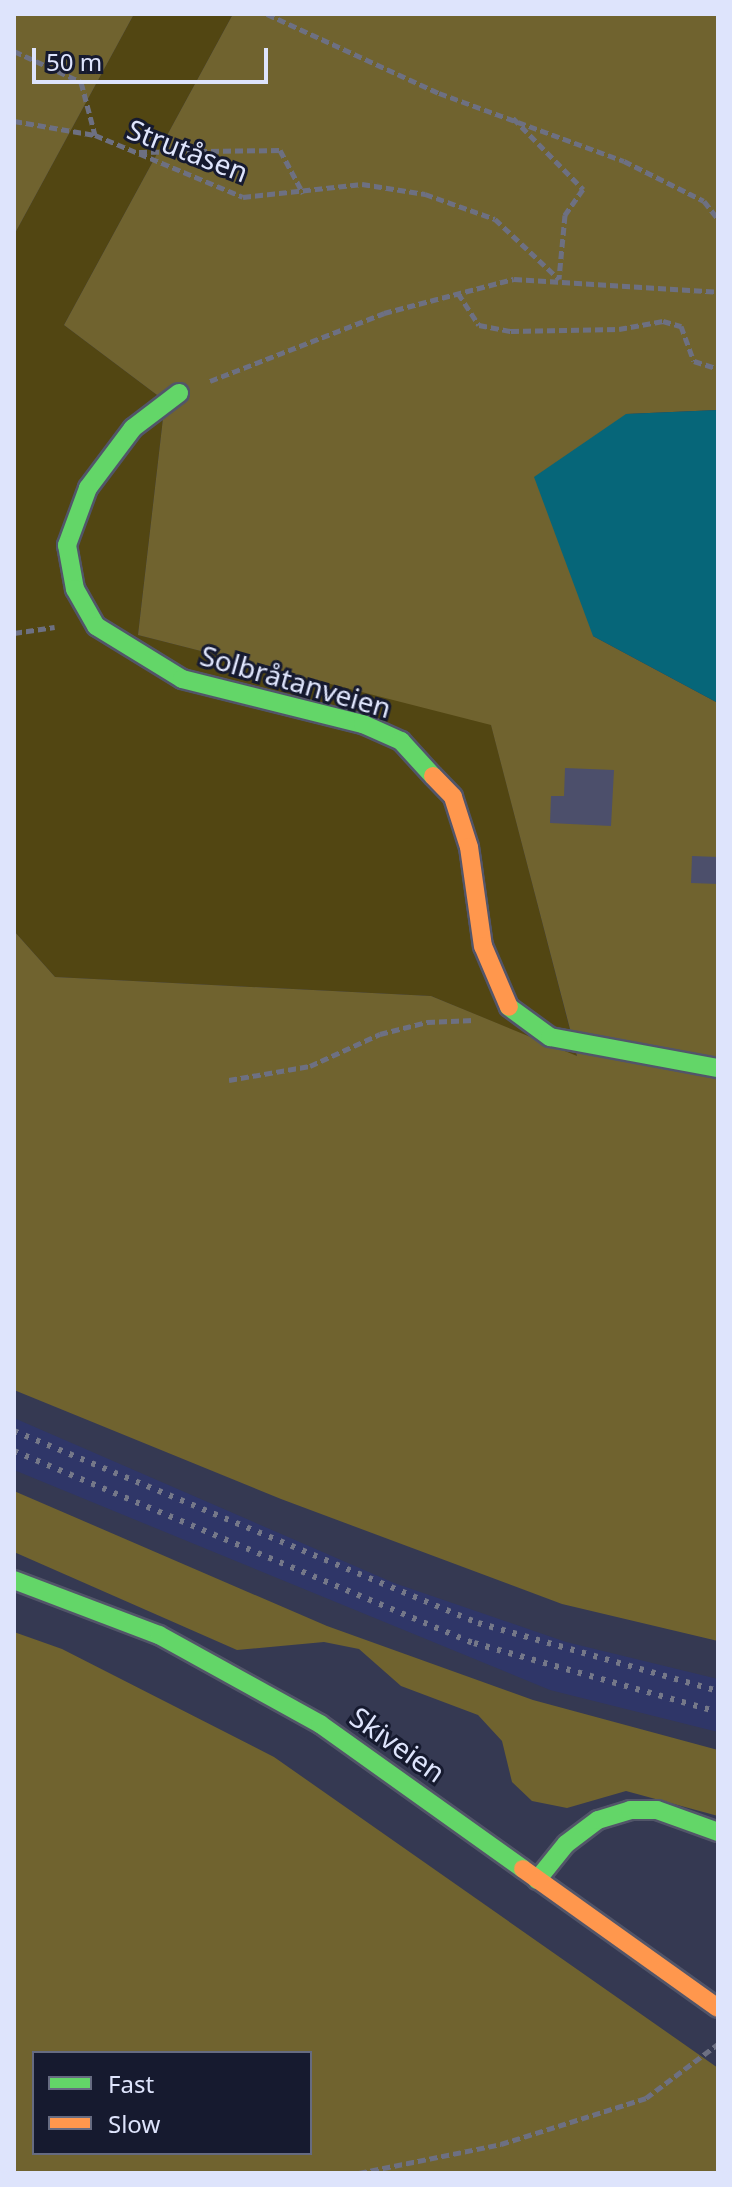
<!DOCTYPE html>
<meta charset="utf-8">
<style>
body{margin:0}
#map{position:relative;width:732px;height:2187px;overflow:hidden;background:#353952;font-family:"Noto Sans",sans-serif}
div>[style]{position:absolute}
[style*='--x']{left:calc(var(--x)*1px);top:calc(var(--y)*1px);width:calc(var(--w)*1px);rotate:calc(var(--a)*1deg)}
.built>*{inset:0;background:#2f3668}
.green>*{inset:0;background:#524612}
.forest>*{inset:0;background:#70632f}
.water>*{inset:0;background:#066679}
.building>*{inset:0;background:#4c4f6b}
.path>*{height:5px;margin-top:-2.5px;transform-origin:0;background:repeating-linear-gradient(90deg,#6d7082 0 8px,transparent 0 12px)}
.roads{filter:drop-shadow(2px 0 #525569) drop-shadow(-2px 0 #525569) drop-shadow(0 2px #525569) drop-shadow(0 -2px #525569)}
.fast>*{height:18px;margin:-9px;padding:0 9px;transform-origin:9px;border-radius:9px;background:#63d668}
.slow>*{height:18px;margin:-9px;padding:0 9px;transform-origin:9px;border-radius:9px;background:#ff974d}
.rail>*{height:6px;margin-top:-3px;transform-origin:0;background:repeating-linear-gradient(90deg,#757889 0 4px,transparent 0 12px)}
span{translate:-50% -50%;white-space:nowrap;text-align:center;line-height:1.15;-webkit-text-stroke:6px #161a2f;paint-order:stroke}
.street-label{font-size:28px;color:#dee4fc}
.frame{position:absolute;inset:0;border:16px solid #dee4fc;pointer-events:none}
.legend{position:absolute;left:32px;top:2051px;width:280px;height:104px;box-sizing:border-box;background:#161a2f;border:2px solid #666b81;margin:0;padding:10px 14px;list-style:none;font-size:24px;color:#dee4fc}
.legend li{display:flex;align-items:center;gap:16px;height:40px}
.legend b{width:40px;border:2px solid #666b81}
.scale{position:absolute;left:32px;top:48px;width:236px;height:36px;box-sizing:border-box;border:4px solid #dee4fc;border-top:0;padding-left:10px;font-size:24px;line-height:28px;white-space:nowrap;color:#dee4fc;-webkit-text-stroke:6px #161a2f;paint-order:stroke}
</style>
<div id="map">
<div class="built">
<i style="clip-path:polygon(14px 1418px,394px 1583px,566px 1642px,718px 1679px,718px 1732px,550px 1690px,14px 1470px)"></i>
</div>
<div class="green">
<i style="clip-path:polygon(134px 14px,233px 14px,64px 325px,165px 401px,138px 635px,491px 724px,577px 1057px,431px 996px,55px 977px,14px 931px,14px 235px)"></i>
</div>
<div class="forest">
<i style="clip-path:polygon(14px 14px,134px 14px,14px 235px)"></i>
<i style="clip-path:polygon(233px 14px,718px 14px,718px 410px,626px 414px,593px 636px,718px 703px,718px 1641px,562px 1604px,281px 1499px,14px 1390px,14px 931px,55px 977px,431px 996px,577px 1056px,491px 725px,138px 635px,165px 401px,64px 325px)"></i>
<i style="clip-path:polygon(14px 1491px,327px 1626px,533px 1700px,718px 1750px,718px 1816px,626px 1791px,567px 1808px,532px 1801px,512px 1782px,502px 1741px,478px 1715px,401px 1686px,359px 1649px,324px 1642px,237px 1650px,14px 1552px)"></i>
<i style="clip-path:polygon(evenodd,14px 1632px,62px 1649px,274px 1757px,718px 2068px,718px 2173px,14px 2173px,14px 1632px,34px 2053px,310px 2053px,310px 2153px,34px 2153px,34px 2053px)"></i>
</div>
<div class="water">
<i style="clip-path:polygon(718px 410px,718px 703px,593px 636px,534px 477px,626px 414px)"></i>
</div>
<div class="building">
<i style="clip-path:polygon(565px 768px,614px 770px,611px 826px,550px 823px,551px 796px,564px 796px)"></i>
<i style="clip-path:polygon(692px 856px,718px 857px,718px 884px,691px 883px)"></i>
</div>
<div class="path">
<i style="--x:267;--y:14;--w:189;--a:24.7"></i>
<i style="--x:439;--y:93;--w:197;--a:20.2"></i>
<i style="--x:624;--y:161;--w:89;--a:26.6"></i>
<i style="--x:704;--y:201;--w:23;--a:52"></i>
<i style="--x:14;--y:51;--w:74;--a:24.8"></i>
<i style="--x:81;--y:82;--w:55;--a:75.2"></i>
<i style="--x:513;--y:118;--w:100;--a:45.4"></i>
<i style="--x:583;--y:189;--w:32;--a:125"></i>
<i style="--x:565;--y:215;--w:64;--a:95.4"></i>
<i style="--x:14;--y:121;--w:82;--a:9.8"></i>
<i style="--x:95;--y:135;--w:160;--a:22.7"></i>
<i style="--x:243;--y:197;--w:120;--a:-6.2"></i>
<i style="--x:362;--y:184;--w:64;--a:9"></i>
<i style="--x:425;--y:194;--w:74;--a:19.7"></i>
<i style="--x:495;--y:219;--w:88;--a:43.2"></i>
<i style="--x:139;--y:152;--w:141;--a:-0.8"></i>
<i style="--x:280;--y:150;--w:49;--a:61.9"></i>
<i style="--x:458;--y:293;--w:38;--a:57"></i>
<i style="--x:479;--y:325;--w:33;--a:11"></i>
<i style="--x:511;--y:331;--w:108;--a:-1.1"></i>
<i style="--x:619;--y:329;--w:45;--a:-10.3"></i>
<i style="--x:663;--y:321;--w:19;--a:16"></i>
<i style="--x:681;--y:326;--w:37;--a:70"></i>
<i style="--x:694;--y:361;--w:25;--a:18"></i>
<i style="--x:210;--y:381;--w:187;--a:-21.3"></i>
<i style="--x:384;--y:313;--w:134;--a:-14.7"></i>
<i style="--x:514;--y:279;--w:204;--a:3.6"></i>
<i style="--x:14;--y:633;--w:41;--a:-8.3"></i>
<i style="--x:229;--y:1080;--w:82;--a:-9.8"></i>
<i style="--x:310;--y:1066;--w:77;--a:-24.6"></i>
<i style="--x:380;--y:1034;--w:49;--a:-14.3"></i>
<i style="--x:427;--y:1022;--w:47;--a:-2.4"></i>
<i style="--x:359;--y:2173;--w:145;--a:-11.5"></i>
<i style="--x:501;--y:2144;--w:152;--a:-17.6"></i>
<i style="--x:646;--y:2098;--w:90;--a:-36.9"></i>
</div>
<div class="roads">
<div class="fast">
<i style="--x:179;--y:393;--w:58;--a:142.7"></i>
<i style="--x:133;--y:428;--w:75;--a:126.9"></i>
<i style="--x:88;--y:488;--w:61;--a:110.2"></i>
<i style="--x:67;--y:545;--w:45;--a:79.7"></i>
<i style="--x:75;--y:589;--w:43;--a:60.4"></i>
<i style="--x:96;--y:626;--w:101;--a:31.6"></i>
<i style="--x:182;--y:679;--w:187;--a:14"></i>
<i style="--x:363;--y:724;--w:42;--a:24.1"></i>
<i style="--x:401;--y:741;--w:47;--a:47.6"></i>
<i style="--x:509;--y:1007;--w:51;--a:36.2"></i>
<i style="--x:550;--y:1037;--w:171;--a:10.5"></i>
<i style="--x:14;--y:1580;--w:155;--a:20.8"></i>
<i style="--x:159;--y:1635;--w:184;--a:28.9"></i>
<i style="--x:320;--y:1724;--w:249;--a:35.5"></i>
<i style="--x:537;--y:1880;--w:46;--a:-51.1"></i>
<i style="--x:566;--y:1844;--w:40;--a:-37"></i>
<i style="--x:598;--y:1820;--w:34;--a:-17"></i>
<i style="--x:630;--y:1810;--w:27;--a:0"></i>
<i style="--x:657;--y:1810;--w:65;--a:19.8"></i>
</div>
<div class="slow">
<i style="--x:433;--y:776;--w:29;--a:46"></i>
<i style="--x:453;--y:797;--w:52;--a:72.3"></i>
<i style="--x:469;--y:847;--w:100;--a:82"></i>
<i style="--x:483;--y:946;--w:66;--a:66.9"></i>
<i style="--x:523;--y:1869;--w:239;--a:35.5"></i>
</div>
</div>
<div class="rail">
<i style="--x:14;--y:1431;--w:502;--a:22.48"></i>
<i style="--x:478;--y:1623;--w:249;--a:15.8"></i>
<i style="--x:14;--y:1451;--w:498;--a:22.7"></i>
<i style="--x:474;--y:1643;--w:254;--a:15.8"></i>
</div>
<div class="street-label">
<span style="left:188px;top:150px;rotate:21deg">Strutåsen</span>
<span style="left:296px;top:681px;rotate:16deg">Solbråtanveien</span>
<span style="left:398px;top:1744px;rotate:35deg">Skiveien</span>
</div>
<div class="frame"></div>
<ul class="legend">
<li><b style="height:10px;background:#63d668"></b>Fast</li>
<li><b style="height:10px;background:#ff974d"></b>Slow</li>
</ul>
<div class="scale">50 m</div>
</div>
